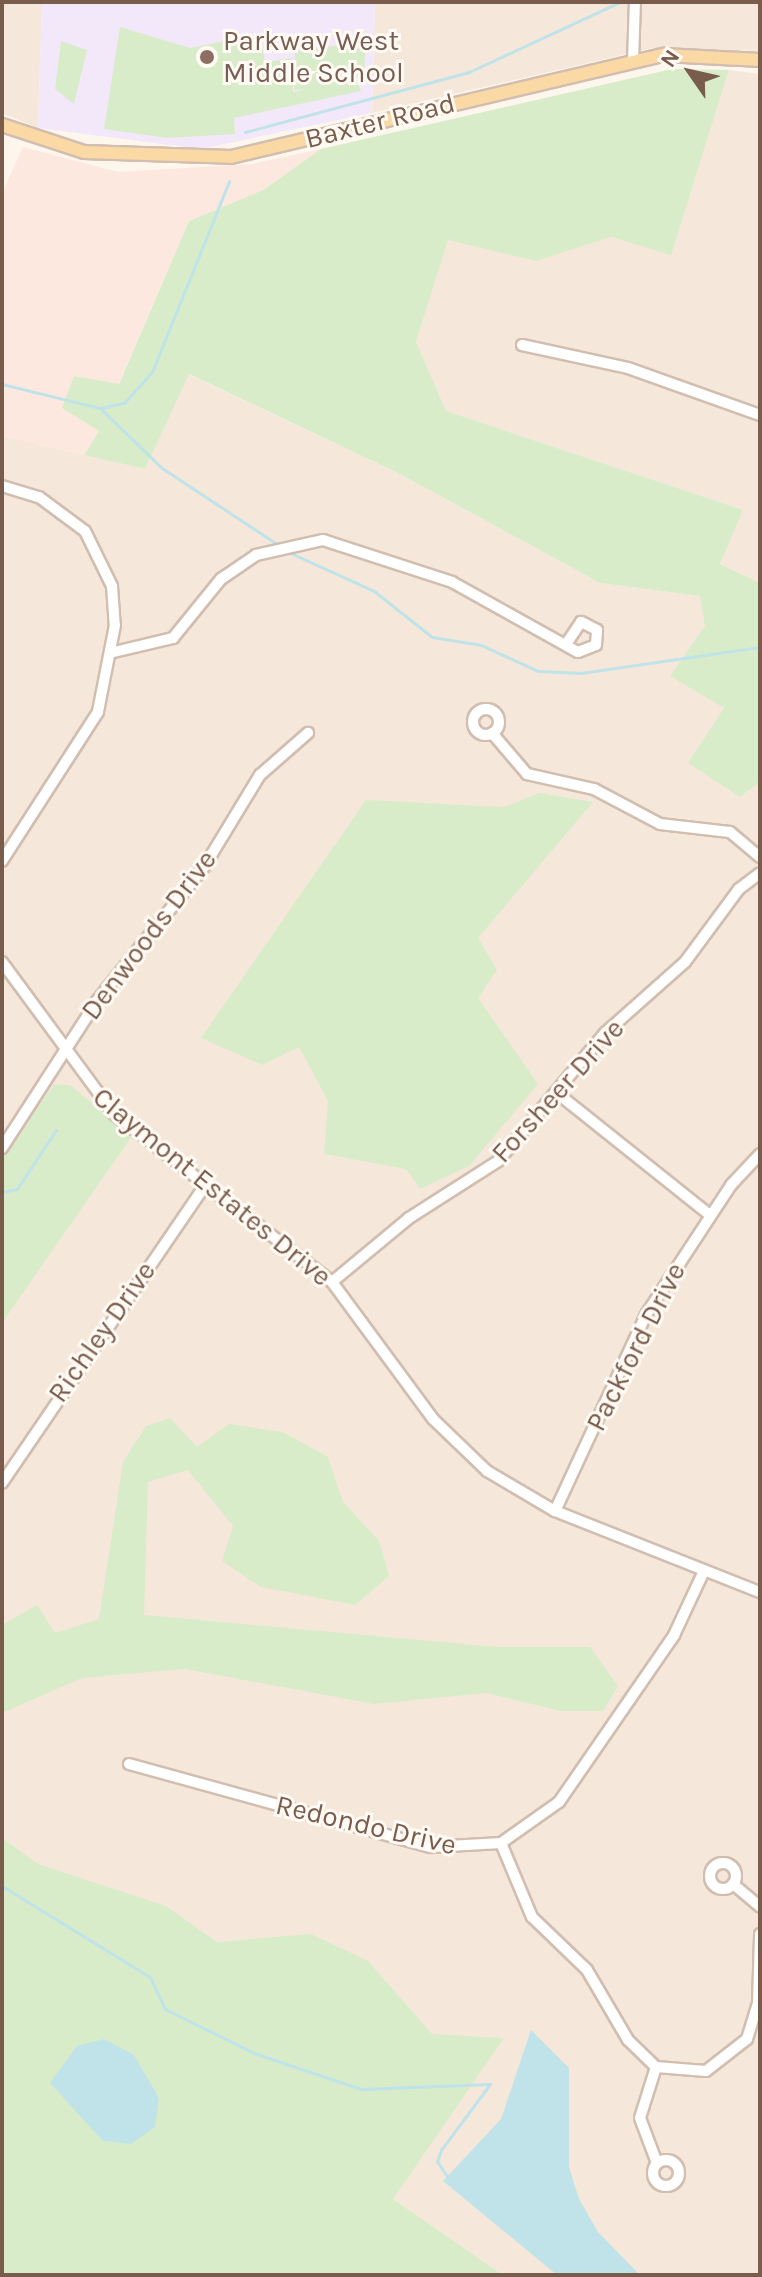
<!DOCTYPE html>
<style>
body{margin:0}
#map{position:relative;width:762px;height:2277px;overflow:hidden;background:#fdf6ec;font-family:Karla,sans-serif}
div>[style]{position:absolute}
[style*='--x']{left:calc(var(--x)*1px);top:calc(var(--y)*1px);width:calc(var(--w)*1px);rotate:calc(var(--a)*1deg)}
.residential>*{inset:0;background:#f5e8da}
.commercial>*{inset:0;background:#fde8e0}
.education>*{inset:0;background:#f3e8fa}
.green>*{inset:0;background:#d8ecc9}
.water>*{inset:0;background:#bfe3e8}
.stream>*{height:3px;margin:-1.5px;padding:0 1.5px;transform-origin:1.5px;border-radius:1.5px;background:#bfe3e8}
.roads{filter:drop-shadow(2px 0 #d1beb0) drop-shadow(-2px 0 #d1beb0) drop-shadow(0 2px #d1beb0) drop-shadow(0 -2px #d1beb0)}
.minor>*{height:10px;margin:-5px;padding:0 5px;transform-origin:5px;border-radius:5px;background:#fff}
.minor>.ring{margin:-5px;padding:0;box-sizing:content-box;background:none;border:10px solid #fff;border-radius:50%}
.major>*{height:12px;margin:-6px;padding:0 6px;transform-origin:6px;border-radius:6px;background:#fbd9a5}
.dots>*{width:22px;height:22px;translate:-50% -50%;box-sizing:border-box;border:4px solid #fffaf3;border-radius:50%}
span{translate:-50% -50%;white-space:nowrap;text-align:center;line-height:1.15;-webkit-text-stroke:6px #fffaf3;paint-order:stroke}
.education-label{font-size:28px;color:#785e54}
.left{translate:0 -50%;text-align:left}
.street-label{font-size:28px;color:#7a5c4d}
.frame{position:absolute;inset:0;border:4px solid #7a5c4d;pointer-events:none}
.north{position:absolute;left:650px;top:32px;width:80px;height:80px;-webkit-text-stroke:6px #fffaf3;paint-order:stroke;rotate:304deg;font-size:22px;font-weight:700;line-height:32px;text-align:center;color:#7a5c4d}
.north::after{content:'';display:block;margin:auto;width:28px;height:36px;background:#7a5c4d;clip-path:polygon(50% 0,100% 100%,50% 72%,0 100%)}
</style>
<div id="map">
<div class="residential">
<i style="clip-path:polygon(2px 2px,42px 2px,38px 128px,2px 113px)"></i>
<i style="clip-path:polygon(375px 2px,760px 2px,760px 51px,652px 48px,372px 113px)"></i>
<i style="clip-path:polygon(729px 70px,760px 74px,760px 583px,720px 564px,742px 510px,445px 411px,416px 342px,448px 239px,536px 260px,611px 237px,671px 254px)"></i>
<i style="clip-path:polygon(188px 374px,400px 474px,600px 583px,701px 596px,740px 797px,760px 782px,760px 2275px,503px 2275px,2px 1929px,2px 436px,145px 469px)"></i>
</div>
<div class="commercial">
<i style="clip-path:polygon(23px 147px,118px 172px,252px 164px,321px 149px,263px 190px,189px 221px,118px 385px,75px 376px,99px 431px,84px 455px,2px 436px,2px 193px)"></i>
</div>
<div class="education">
<i style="clip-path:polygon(42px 2px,375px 2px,372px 113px,201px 149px,38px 128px)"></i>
</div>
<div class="green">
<i style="clip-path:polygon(120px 27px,190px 48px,250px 36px,261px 41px,265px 62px,292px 58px,293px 92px,308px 89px,294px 90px,295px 51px,366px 42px,364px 76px,344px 81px,358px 82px,361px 91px,234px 118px,235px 134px,167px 138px,104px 129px)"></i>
<i style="clip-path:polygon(61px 41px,87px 50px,74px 104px,55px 89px)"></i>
<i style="clip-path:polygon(672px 69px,729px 70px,671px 255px,611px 237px,536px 261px,448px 240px,416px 342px,446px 411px,743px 510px,720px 564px,760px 583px,760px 782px,740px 797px,688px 763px,724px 708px,670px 676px,705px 626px,700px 596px,600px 583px,400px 474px,189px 374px,145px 469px,84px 455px,99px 431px,62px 408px,74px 376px,119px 384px,189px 221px,263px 190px,321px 149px)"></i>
<i style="clip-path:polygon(540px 793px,593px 802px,478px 938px,497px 970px,478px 998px,538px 1084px,469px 1166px,420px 1189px,406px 1169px,324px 1154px,328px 1101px,299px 1047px,262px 1065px,201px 1038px,366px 800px,504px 807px)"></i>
<i style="clip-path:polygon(55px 1084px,70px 1085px,132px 1136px,2px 1323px,2px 1153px)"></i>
<i style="clip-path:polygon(170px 1418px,197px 1447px,229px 1424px,283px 1432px,328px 1457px,343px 1502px,379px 1541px,389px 1576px,355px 1605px,261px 1587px,222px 1561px,233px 1526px,188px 1470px,148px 1482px,144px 1615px,498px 1647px,590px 1647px,618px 1686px,603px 1711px,561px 1711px,486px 1693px,374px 1704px,185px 1669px,82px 1678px,2px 1713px,2px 1625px,37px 1605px,55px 1633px,99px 1619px,123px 1462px,146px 1426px)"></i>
<i style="clip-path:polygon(2px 1838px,38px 1864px,166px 1906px,217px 1942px,311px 1934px,368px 1961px,432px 2034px,504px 2038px,393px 2199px,503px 2275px,2px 2275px)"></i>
</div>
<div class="water">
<i style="clip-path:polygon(531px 2030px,569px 2068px,569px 2167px,579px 2199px,598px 2232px,640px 2275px,557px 2275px,443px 2181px,501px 2119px)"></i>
<i style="clip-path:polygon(104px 2039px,134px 2055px,159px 2098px,155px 2127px,131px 2144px,103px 2141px,50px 2083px,77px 2046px)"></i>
</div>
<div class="stream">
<i style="--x:245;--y:132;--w:232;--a:-15"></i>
<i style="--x:469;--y:72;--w:166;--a:-24.9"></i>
<i style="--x:2;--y:384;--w:101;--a:13.8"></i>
<i style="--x:100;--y:408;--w:25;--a:-12"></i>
<i style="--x:124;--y:403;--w:42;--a:-47.9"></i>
<i style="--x:152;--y:372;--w:206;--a:-68"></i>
<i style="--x:100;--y:408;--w:86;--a:44.1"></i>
<i style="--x:162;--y:468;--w:141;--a:33.5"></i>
<i style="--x:286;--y:551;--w:97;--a:24.4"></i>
<i style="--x:374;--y:591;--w:74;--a:38.4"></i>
<i style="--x:432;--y:637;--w:50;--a:9.3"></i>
<i style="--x:481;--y:645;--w:63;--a:24.5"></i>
<i style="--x:538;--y:671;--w:43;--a:2.7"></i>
<i style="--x:581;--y:673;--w:181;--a:-8.3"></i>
<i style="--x:2;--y:1192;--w:15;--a:-11"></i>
<i style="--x:17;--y:1189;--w:71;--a:-56.5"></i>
<i style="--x:2;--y:1886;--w:174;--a:31.6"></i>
<i style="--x:150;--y:1977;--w:35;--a:65"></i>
<i style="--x:165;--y:2009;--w:99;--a:26.3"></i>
<i style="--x:254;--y:2053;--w:113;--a:18.6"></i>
<i style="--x:361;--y:2089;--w:129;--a:-2.2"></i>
<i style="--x:490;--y:2084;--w:82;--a:126.6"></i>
<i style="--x:441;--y:2150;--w:12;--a:110"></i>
<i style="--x:437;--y:2161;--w:17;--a:57"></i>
</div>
<div class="roads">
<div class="minor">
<i style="--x:633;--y:61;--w:59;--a:-88.1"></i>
<i style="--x:522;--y:345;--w:108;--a:12.2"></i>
<i style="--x:628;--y:368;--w:140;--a:19.6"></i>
<i style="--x:2;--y:486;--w:39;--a:17"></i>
<i style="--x:39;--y:497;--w:57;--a:36.5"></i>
<i style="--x:85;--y:531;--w:61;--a:63.9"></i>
<i style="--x:112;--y:586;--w:39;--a:86"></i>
<i style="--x:115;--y:625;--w:89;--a:101.1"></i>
<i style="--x:98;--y:712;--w:177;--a:122.8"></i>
<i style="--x:114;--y:652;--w:61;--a:-13.3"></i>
<i style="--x:173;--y:638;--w:76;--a:-50.9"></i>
<i style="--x:221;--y:579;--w:42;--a:-34.4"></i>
<i style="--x:256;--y:555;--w:69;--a:-12.6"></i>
<i style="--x:323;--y:540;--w:136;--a:18"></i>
<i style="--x:452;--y:582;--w:144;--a:29.1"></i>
<i style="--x:578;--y:652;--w:19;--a:-21"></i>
<i style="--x:596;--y:645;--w:15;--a:-86"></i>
<i style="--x:597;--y:630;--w:18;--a:-153"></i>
<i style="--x:581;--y:622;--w:23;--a:124"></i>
<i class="ring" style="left:473px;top:709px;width:16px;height:16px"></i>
<i style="--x:492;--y:733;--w:54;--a:49.5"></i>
<i style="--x:527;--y:774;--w:69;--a:12.6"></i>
<i style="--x:594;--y:789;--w:75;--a:27.9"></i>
<i style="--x:660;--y:824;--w:70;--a:6.5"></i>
<i style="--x:730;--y:832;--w:39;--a:40"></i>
<i style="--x:2;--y:962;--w:189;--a:53.6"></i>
<i style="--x:114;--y:1114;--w:275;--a:37.6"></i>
<i style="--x:332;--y:1282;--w:170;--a:53.6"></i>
<i style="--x:433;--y:1419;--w:75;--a:43.9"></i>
<i style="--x:487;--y:1471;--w:79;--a:30.5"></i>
<i style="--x:555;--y:1511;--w:220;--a:21.6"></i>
<i style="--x:557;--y:1093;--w:196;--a:38.6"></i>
<i style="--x:2;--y:1148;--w:175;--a:-57.1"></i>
<i style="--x:97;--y:1001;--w:171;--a:-51.4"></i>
<i style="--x:204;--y:867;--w:108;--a:-58.7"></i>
<i style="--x:260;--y:775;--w:64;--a:-41.2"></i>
<i style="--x:332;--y:1282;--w:100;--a:-39.7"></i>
<i style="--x:409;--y:1218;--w:106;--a:-32.6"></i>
<i style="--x:498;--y:1161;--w:167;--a:-50.1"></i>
<i style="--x:605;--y:1033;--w:107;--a:-41.6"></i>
<i style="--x:685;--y:962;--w:91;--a:-53.5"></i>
<i style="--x:739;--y:889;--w:26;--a:-37"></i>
<i style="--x:2;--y:1483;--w:362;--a:-55.7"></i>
<i style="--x:555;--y:1511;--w:218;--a:-65.1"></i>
<i style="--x:647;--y:1313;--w:153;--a:-56.7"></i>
<i style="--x:731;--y:1185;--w:42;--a:-46.9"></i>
<i style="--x:129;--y:1764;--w:313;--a:15.4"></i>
<i style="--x:431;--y:1847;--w:70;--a:-3.3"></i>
<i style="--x:501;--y:1843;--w:71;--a:-35.3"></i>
<i style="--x:559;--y:1802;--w:203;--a:-55.4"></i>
<i style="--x:674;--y:1635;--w:71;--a:-64.9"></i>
<i style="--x:501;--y:1843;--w:80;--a:67.3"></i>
<i style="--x:532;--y:1917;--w:76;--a:43.9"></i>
<i style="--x:587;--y:1970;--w:81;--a:59.6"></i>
<i style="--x:628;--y:2040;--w:39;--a:44"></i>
<i style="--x:656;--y:2067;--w:50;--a:4.6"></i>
<i style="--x:706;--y:2071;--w:52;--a:-38"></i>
<i style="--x:747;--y:2039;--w:38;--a:-73"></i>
<i style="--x:758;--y:2003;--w:69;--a:-88.3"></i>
<i class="ring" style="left:710px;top:1863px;width:16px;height:16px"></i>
<i style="--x:733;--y:1884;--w:35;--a:40"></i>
<i style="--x:656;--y:2067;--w:53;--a:107.4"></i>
<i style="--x:640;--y:2118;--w:48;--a:69.3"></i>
<i class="ring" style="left:653px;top:2160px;width:16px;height:16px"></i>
</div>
<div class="major">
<i style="--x:2;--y:125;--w:86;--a:18.2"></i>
<i style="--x:84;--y:152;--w:147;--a:1.9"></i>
<i style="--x:231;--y:157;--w:445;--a:-13.3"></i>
<i style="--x:664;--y:55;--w:96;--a:3"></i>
</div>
</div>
<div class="dots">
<i style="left:207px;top:57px;background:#8d6e63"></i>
</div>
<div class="education-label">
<span class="left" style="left:223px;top:57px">Parkway West<br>Middle School</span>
</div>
<div class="street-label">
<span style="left:380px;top:121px;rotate:-14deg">Baxter Road</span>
<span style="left:149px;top:935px;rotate:-53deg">Denwoods Drive</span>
<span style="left:558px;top:1091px;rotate:-48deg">Forsheer Drive</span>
<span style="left:212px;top:1187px;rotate:39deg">Claymont Estates Drive</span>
<span style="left:102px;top:1332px;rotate:-55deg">Richley Drive</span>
<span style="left:636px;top:1347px;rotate:-63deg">Packford Drive</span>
<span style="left:366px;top:1825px;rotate:13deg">Redondo Drive</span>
</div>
<div class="frame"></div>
<div class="north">N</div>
</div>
